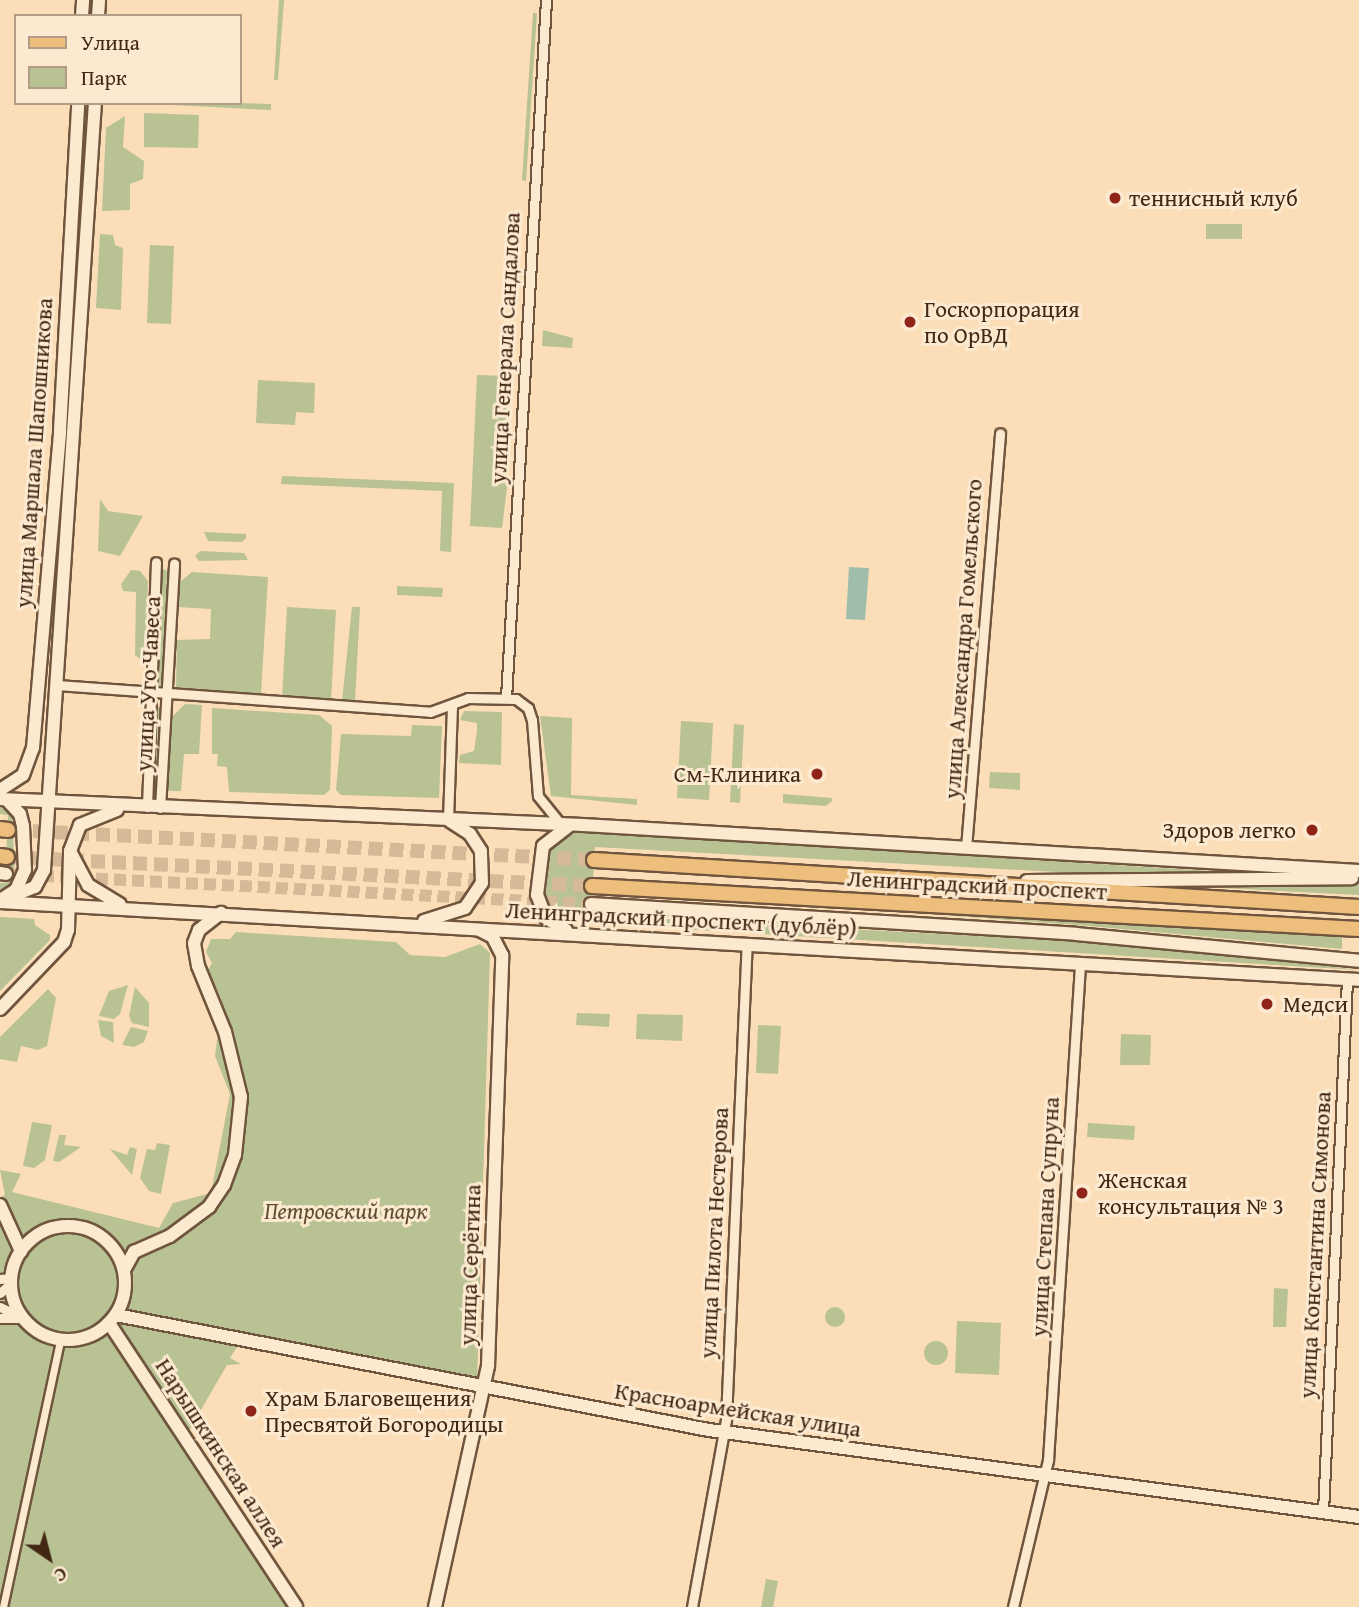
<!DOCTYPE html>
<meta charset="utf-8">
<style>
body{margin:0}
#map{position:relative;width:1359px;height:1607px;overflow:hidden;background:#fbdeb7;font-family:"Gentium Book Plus",serif}
div>[style]{position:absolute}
[style*='--x']{left:calc(var(--x)*1px);top:calc(var(--y)*1px);width:calc(var(--w)*1px);rotate:calc(var(--a)*1deg)}
.green>*{inset:0;background:#b8c293}
.round{border-radius:50%}
.water>*{inset:0;background:#9fbdaa}
.secondary-tunnel>*{height:12px;margin-top:-6px;transform-origin:0;background:repeating-linear-gradient(90deg,#d6b997 0 12px,transparent 0 18px)}
.primary-tunnel>*{height:14px;margin-top:-7px;transform-origin:0;background:repeating-linear-gradient(90deg,#d6b997 0 14px,transparent 0 21px)}
.roads{filter:drop-shadow(2px 0 #70553e) drop-shadow(-2px 0 #70553e) drop-shadow(0 2px #70553e) drop-shadow(0 -2px #70553e)}
.pedestrian>*{height:7px;margin:-3.5px;padding:0 3.5px;transform-origin:3.5px;border-radius:3.5px;background:#fcead0}
.minor>*{height:9px;margin:-4.5px;padding:0 4.5px;transform-origin:4.5px;border-radius:4.5px;background:#fcead0}
.tertiary>*{height:12px;margin:-6px;padding:0 6px;transform-origin:6px;border-radius:6px;background:#fcead0}
.tertiary>.ring{margin:-6px;padding:0;box-sizing:content-box;background:none;border:12px solid #fcead0;border-radius:50%}
.secondary>*{height:12px;margin:-6px;padding:0 6px;transform-origin:6px;border-radius:6px;background:#fcead0}
.primary>*{height:14px;margin:-7px;padding:0 7px;transform-origin:7px;border-radius:7px;background:#eebf7c}
.dots>*{width:19px;height:19px;translate:-50% -50%;box-sizing:border-box;border:4px solid #fcead0;border-radius:50%}
span{translate:-50% -50%;white-space:nowrap;text-align:center;line-height:1.15;-webkit-text-stroke:6px #fcead0;paint-order:stroke}
.poi-label{font-size:23px;color:#422715}
.left{translate:0 -50%;text-align:left}
.right{translate:-100% -50%;text-align:right}
.street-label{font-size:23px;color:#422715}
.park-label{font-size:23px;color:#604e34;font-style:italic}
.legend{position:absolute;left:14px;top:14px;width:228px;height:91px;box-sizing:border-box;background:#fcead0;border:2px solid #b29c85;margin:0;padding:9px 12px;list-style:none;font-size:21px;color:#422715}
.legend li{display:flex;align-items:center;gap:14px;height:35px}
.legend b{width:35px;border:2px solid #b29c85}
.north{position:absolute;left:14px;top:1523px;width:70px;height:70px;-webkit-text-stroke:5px #fcead0;paint-order:stroke;rotate:145deg;font-size:19px;font-weight:700;line-height:28px;text-align:center;color:#422715}
.north::after{content:'';display:block;margin:auto;width:24px;height:32px;background:#422715;clip-path:polygon(50% 0,100% 100%,50% 72%,0 100%)}
</style>
<div id="map">
<div class="green">
<i style="clip-path:polygon(279px 0,284px 0,278px 80px,274px 80px)"></i>
<i style="clip-path:polygon(533px 13px,537px 13px,526px 181px,522px 180px)"></i>
<i style="clip-path:polygon(240px 103px,271px 104px,271px 110px,151px 104px)"></i>
<i style="clip-path:polygon(144px 113px,199px 115px,198px 148px,144px 147px)"></i>
<i style="clip-path:polygon(125px 116px,123px 147px,144px 161px,143px 179px,130px 184px,130px 210px,102px 211px,106px 128px)"></i>
<i style="clip-path:polygon(1206px 224px,1242px 224px,1242px 239px,1206px 239px)"></i>
<i style="clip-path:polygon(100px 234px,113px 235px,115px 245px,123px 248px,121px 310px,96px 308px)"></i>
<i style="clip-path:polygon(150px 245px,174px 246px,171px 324px,147px 323px)"></i>
<i style="clip-path:polygon(543px 330px,573px 338px,572px 348px,542px 346px)"></i>
<i style="clip-path:polygon(477px 375px,508px 376px,507px 488px,502px 528px,470px 526px)"></i>
<i style="clip-path:polygon(258px 380px,315px 383px,314px 413px,296px 412px,295px 425px,256px 423px)"></i>
<i style="clip-path:polygon(282px 476px,454px 483px,451px 552px,440px 551px,442px 491px,281px 484px)"></i>
<i style="clip-path:polygon(100px 499px,108px 511px,143px 516px,120px 556px,98px 551px)"></i>
<i style="clip-path:polygon(204px 532px,246px 534px,246px 538px,242px 542px,208px 541px)"></i>
<i style="clip-path:polygon(200px 551px,244px 553px,248px 560px,199px 561px,195px 556px)"></i>
<i style="clip-path:polygon(165px 569px,167px 572px,162px 690px,156px 690px,160px 572px)"></i>
<i style="clip-path:polygon(131px 570px,140px 571px,148px 581px,145px 663px,135px 655px,136px 592px,123px 591px,121px 584px)"></i>
<i style="clip-path:polygon(192px 572px,268px 577px,261px 694px,176px 687px,177px 640px,210px 639px,211px 609px,177px 607px,180px 582px)"></i>
<i style="clip-path:polygon(397px 586px,443px 588px,442px 597px,397px 595px)"></i>
<i style="clip-path:polygon(287px 607px,336px 610px,331px 701px,282px 698px)"></i>
<i style="clip-path:polygon(352px 607px,360px 607px,355px 701px,342px 701px)"></i>
<i style="clip-path:polygon(185px 704px,202px 705px,199px 754px,184px 754px,181px 791px,166px 791px,171px 718px)"></i>
<i style="clip-path:polygon(155px 707px,161px 707px,157px 784px,151px 784px)"></i>
<i style="clip-path:polygon(212px 708px,319px 715px,332px 726px,330px 790px,324px 795px,229px 792px,227px 767px,217px 766px,218px 754px,212px 754px)"></i>
<i style="clip-path:polygon(464px 711px,502px 712px,501px 765px,459px 763px,460px 755px,474px 751px,477px 730px,477px 723px,460px 720px)"></i>
<i style="clip-path:polygon(540px 716px,572px 718px,571px 795px,637px 799px,637px 805px,551px 796px)"></i>
<i style="clip-path:polygon(681px 721px,713px 723px,709px 800px,677px 798px)"></i>
<i style="clip-path:polygon(734px 724px,744px 725px,740px 803px,730px 802px)"></i>
<i style="clip-path:polygon(412px 725px,442px 726px,439px 798px,341px 795px,336px 790px,341px 734px,411px 736px)"></i>
<i style="clip-path:polygon(990px 772px,1020px 773px,1020px 790px,989px 788px)"></i>
<i style="clip-path:polygon(783px 794px,832px 798px,832px 801px,826px 806px,783px 803px)"></i>
<i style="clip-path:polygon(0 807px,12px 815px,15px 874px,8px 887px,0 889px,0 883px,5px 883px,8px 815px,0 814px)"></i>
<i style="clip-path:polygon(577px 832px,1262px 874px,1094px 874px,595px 847px,591px 915px,1158px 946px,1359px 970px,563px 922px,549px 913px,543px 894px,547px 849px)"></i>
<i style="clip-path:polygon(1162px 883px,1359px 885px,1359px 895px,1162px 885px)"></i>
<i style="clip-path:polygon(941px 915px,1342px 934px,1342px 949px,1078px 925px)"></i>
<i style="clip-path:polygon(0 917px,34px 919px,35px 925px,50px 935px,50px 940px,0 991px)"></i>
<i style="clip-path:polygon(236px 932px,396px 942px,410px 955px,445px 957px,480px 944px,490px 953px,477px 1382px,245px 1334px,230px 1358px,241px 1364px,227px 1365px,195px 1420px,210px 1449px,193px 1425px,182px 1443px,289px 1607px,0 1607px,0 1198px,5px 1195px,0 1170px,21px 1174px,12px 1192px,159px 1228px,173px 1203px,211px 1193px,230px 1094px,215px 1056px,222px 1001px,208px 970px,212px 963px,206px 952px,211px 939px,230px 939px)"></i>
<i style="clip-path:polygon(128px 985px,120px 1014px,114px 1019px,99px 1016px,109px 991px)"></i>
<i style="clip-path:polygon(135px 987px,149px 1003px,149px 1027px,132px 1023px,129px 1016px)"></i>
<i style="clip-path:polygon(48px 989px,56px 998px,47px 1046px,38px 1050px,21px 1046px,17px 1062px,0 1059px,0 1037px)"></i>
<i style="clip-path:polygon(577px 1013px,610px 1014px,609px 1027px,576px 1025px)"></i>
<i style="clip-path:polygon(637px 1014px,683px 1015px,682px 1041px,636px 1039px)"></i>
<i style="clip-path:polygon(98px 1020px,113px 1022px,114px 1043px,101px 1036px)"></i>
<i style="clip-path:polygon(758px 1025px,781px 1026px,778px 1074px,756px 1073px)"></i>
<i style="clip-path:polygon(131px 1027px,148px 1031px,144px 1042px,134px 1047px,122px 1045px)"></i>
<i style="clip-path:polygon(1121px 1034px,1151px 1035px,1150px 1065px,1120px 1065px)"></i>
<i style="clip-path:polygon(32px 1122px,52px 1125px,45px 1160px,34px 1168px,23px 1166px)"></i>
<i style="clip-path:polygon(1088px 1123px,1135px 1126px,1134px 1140px,1087px 1137px)"></i>
<i style="clip-path:polygon(59px 1135px,66px 1135px,64px 1145px,81px 1147px,59px 1162px,53px 1161px)"></i>
<i style="clip-path:polygon(157px 1143px,170px 1145px,161px 1194px,149px 1191px,140px 1178px,147px 1149px,155px 1150px)"></i>
<i style="clip-path:polygon(130px 1147px,137px 1149px,132px 1175px,110px 1149px,127px 1155px)"></i>
<i style="clip-path:polygon(1274px 1288px,1288px 1289px,1286px 1327px,1273px 1327px)"></i>
<i class="round" style="left:825px;top:1307px;width:20px;height:20px"></i>
<i style="clip-path:polygon(957px 1321px,1001px 1323px,999px 1375px,955px 1373px)"></i>
<i class="round" style="left:924px;top:1341px;width:24px;height:24px"></i>
<i style="clip-path:polygon(766px 1579px,778px 1581px,773px 1607px,761px 1607px)"></i>
</div>
<div class="water">
<i style="clip-path:polygon(849px 567px,869px 568px,865px 620px,846px 619px)"></i>
</div>
<div class="secondary-tunnel">
<i style="--x:6;--y:874;--w:586;--a:2.94"></i>
</div>
<div class="primary-tunnel">
<i style="--x:12;--y:830;--w:583;--a:2.95"></i>
<i style="--x:7;--y:857;--w:586;--a:2.84"></i>
</div>
<div class="roads">
<div class="pedestrian">
<i style="--x:3;--y:1607;--w:273;--a:-77.9"></i>
</div>
<div class="minor">
<i style="--x:57;--y:685;--w:374;--a:4.1"></i>
<i style="--x:430;--y:712;--w:40;--a:-20.2"></i>
<i style="--x:468;--y:698;--w:48;--a:1.2"></i>
<i style="--x:516;--y:699;--w:15;--a:37"></i>
<i style="--x:528;--y:708;--w:13;--a:72"></i>
<i style="--x:532;--y:720;--w:76;--a:85.5"></i>
<i style="--x:538;--y:796;--w:36;--a:51"></i>
<i style="--x:506;--y:698;--w:699;--a:-86.72"></i>
<i style="--x:147;--y:807;--w:245;--a:-87.9"></i>
<i style="--x:160;--y:808;--w:245;--a:-86.7"></i>
<i style="--x:448;--y:820;--w:113;--a:-88"></i>
<i style="--x:966;--y:848;--w:416;--a:-85.3"></i>
<i style="--x:0;--y:1279;--w:12;--a:-5"></i>
<i style="--x:0;--y:1293;--w:15;--a:-42"></i>
<i style="--x:0;--y:1307;--w:25;--a:26"></i>
<i style="--x:0;--y:1318;--w:18;--a:0"></i>
<i style="--x:1323;--y:1512;--w:534;--a:-87.42"></i>
<i style="--x:692;--y:1607;--w:191;--a:-79.7"></i>
<i style="--x:726;--y:1419;--w:476;--a:-87.5"></i>
<i style="--x:1013;--y:1607;--w:151;--a:-76.6"></i>
<i style="--x:1048;--y:1460;--w:499;--a:-86.3"></i>
</div>
<div class="tertiary">
<i style="--x:82;--y:16;--w:16;--a:-86"></i>
<i style="--x:98;--y:16;--w:16;--a:-86"></i>
<i style="--x:0;--y:790;--w:27;--a:-33"></i>
<i style="--x:23;--y:775;--w:29;--a:-70"></i>
<i style="--x:33;--y:748;--w:319;--a:-85.1"></i>
<i style="--x:60;--y:430;--w:327;--a:-86.8"></i>
<i style="--x:5;--y:899;--w:32;--a:-22"></i>
<i style="--x:35;--y:887;--w:19;--a:-62"></i>
<i style="--x:44;--y:870;--w:769;--a:-86.2"></i>
<i style="--x:0;--y:1009;--w:93;--a:-46.3"></i>
<i style="--x:64;--y:942;--w:13;--a:-72"></i>
<i style="--x:68;--y:930;--w:79;--a:-88.5"></i>
<i style="--x:0;--y:1205;--w:51;--a:65.5"></i>
<i class="ring" style="left:11px;top:1226px;width:102px;height:102px"></i>
<i style="--x:124;--y:1270;--w:21;--a:-61"></i>
<i style="--x:134;--y:1252;--w:39;--a:-24"></i>
<i style="--x:170;--y:1236;--w:49;--a:-36.6"></i>
<i style="--x:209;--y:1207;--w:27;--a:-56"></i>
<i style="--x:224;--y:1185;--w:32;--a:-70"></i>
<i style="--x:235;--y:1155;--w:58;--a:-84.1"></i>
<i style="--x:241;--y:1097;--w:67;--a:-103.8"></i>
<i style="--x:225;--y:1032;--w:71;--a:-112.2"></i>
<i style="--x:198;--y:966;--w:23;--a:-100"></i>
<i style="--x:194;--y:943;--w:14;--a:-69"></i>
<i style="--x:199;--y:930;--w:28;--a:-38"></i>
<i style="--x:116;--y:1315;--w:604;--a:10.98"></i>
<i style="--x:709;--y:1430;--w:656;--a:7.62"></i>
<i style="--x:109;--y:1323;--w:340;--a:56.6"></i>
<i style="--x:435;--y:1607;--w:247;--a:-77.6"></i>
<i style="--x:488;--y:1366;--w:411;--a:-88"></i>
<i style="--x:502;--y:955;--w:20;--a:-117"></i>
<i style="--x:493;--y:937;--w:16;--a:-153"></i>
</div>
<div class="secondary">
<i style="--x:0;--y:799;--w:584;--a:2.55"></i>
<i style="--x:583;--y:825;--w:777;--a:3.39"></i>
<i style="--x:117;--y:810;--w:40;--a:158"></i>
<i style="--x:80;--y:825;--w:28;--a:111"></i>
<i style="--x:70;--y:851;--w:38;--a:62"></i>
<i style="--x:88;--y:885;--w:37;--a:31"></i>
<i style="--x:0;--y:873;--w:6;--a:9"></i>
<i style="--x:1027;--y:881;--w:325;--a:-0.5"></i>
<i style="--x:0;--y:900;--w:19;--a:-32"></i>
<i style="--x:16;--y:890;--w:22;--a:-66"></i>
<i style="--x:25;--y:870;--w:44;--a:-92.6"></i>
<i style="--x:23;--y:826;--w:12;--a:-104"></i>
<i style="--x:20;--y:814;--w:19;--a:-133"></i>
<i style="--x:0;--y:902;--w:1361;--a:3.28"></i>
<i style="--x:591;--y:904;--w:486;--a:3.5"></i>
<i style="--x:1076;--y:934;--w:284;--a:5.4"></i>
<i style="--x:424;--y:921;--w:43;--a:-17.6"></i>
<i style="--x:465;--y:908;--w:30;--a:-56"></i>
<i style="--x:482;--y:883;--w:32;--a:-92"></i>
<i style="--x:481;--y:851;--w:20;--a:-123"></i>
<i style="--x:470;--y:834;--w:24;--a:-147"></i>
<i style="--x:566;--y:930;--w:23;--a:-149"></i>
<i style="--x:546;--y:918;--w:25;--a:-111"></i>
<i style="--x:537;--y:895;--w:49;--a:-83"></i>
<i style="--x:543;--y:846;--w:33;--a:-38"></i>
</div>
<div class="primary">
<i style="--x:0;--y:829;--w:8;--a:7"></i>
<i style="--x:0;--y:856;--w:7;--a:8"></i>
<i style="--x:594;--y:860;--w:766;--a:3.52"></i>
<i style="--x:592;--y:886;--w:768;--a:3.21"></i>
</div>
</div>
<div class="dots">
<i style="left:1115px;top:198px;background:#8f2418"></i>
<i style="left:910px;top:322px;background:#8f2418"></i>
<i style="left:817px;top:774px;background:#8f2418"></i>
<i style="left:1312px;top:830px;background:#8f2418"></i>
<i style="left:1267px;top:1004px;background:#8f2418"></i>
<i style="left:1082px;top:1193px;background:#8f2418"></i>
<i style="left:251px;top:1411px;background:#8f2418"></i>
</div>
<div class="poi-label">
<span class="left" style="left:1129px;top:198px">теннисный клуб</span>
<span class="left" style="left:924px;top:322px">Госкорпорация<br>по ОрВД</span>
<span class="right" style="left:801px;top:774px">См-Клиника</span>
<span class="right" style="left:1296px;top:830px">Здоров легко</span>
<span class="left" style="left:1283px;top:1004px">Медси</span>
<span class="left" style="left:1098px;top:1193px">Женская<br>консультация № 3</span>
<span class="left" style="left:265px;top:1411px">Храм Благовещения<br>Пресвятой Богородицы</span>
</div>
<div class="street-label">
<span style="left:505px;top:348px;rotate:-87deg">улица Генерала Сандалова</span>
<span style="left:34px;top:453px;rotate:-86deg">улица Маршала Шапошникова</span>
<span style="left:963px;top:639px;rotate:-86deg">улица Александра Гомельского</span>
<span style="left:148px;top:684px;rotate:-87deg">улица Уго Чавеса</span>
<span style="left:977px;top:885px;rotate:3deg">Ленинградский проспект</span>
<span style="left:681px;top:919px;rotate:3deg">Ленинградский проспект (дублёр)</span>
<span style="left:1045px;top:1217px;rotate:-87deg">улица Степана Супруна</span>
<span style="left:714px;top:1233px;rotate:-87deg">улица Пилота Нестерова</span>
<span style="left:1315px;top:1245px;rotate:-87deg">улица Константина Симонова</span>
<span style="left:470px;top:1265px;rotate:-88deg">улица Серёгина</span>
<span style="left:738px;top:1410px;rotate:9deg">Красноармейская улица</span>
<span style="left:221px;top:1453px;rotate:57deg">Нарышкинская аллея</span>
</div>
<div class="park-label">
<span style="left:346px;top:1211px">Петровский парк</span>
</div>
<ul class="legend">
<li><b style="height:9px;background:#eebf7c"></b>Улица</li>
<li><b style="height:19px;background:#b8c293"></b>Парк</li>
</ul>
<div class="north">С</div>
</div>
